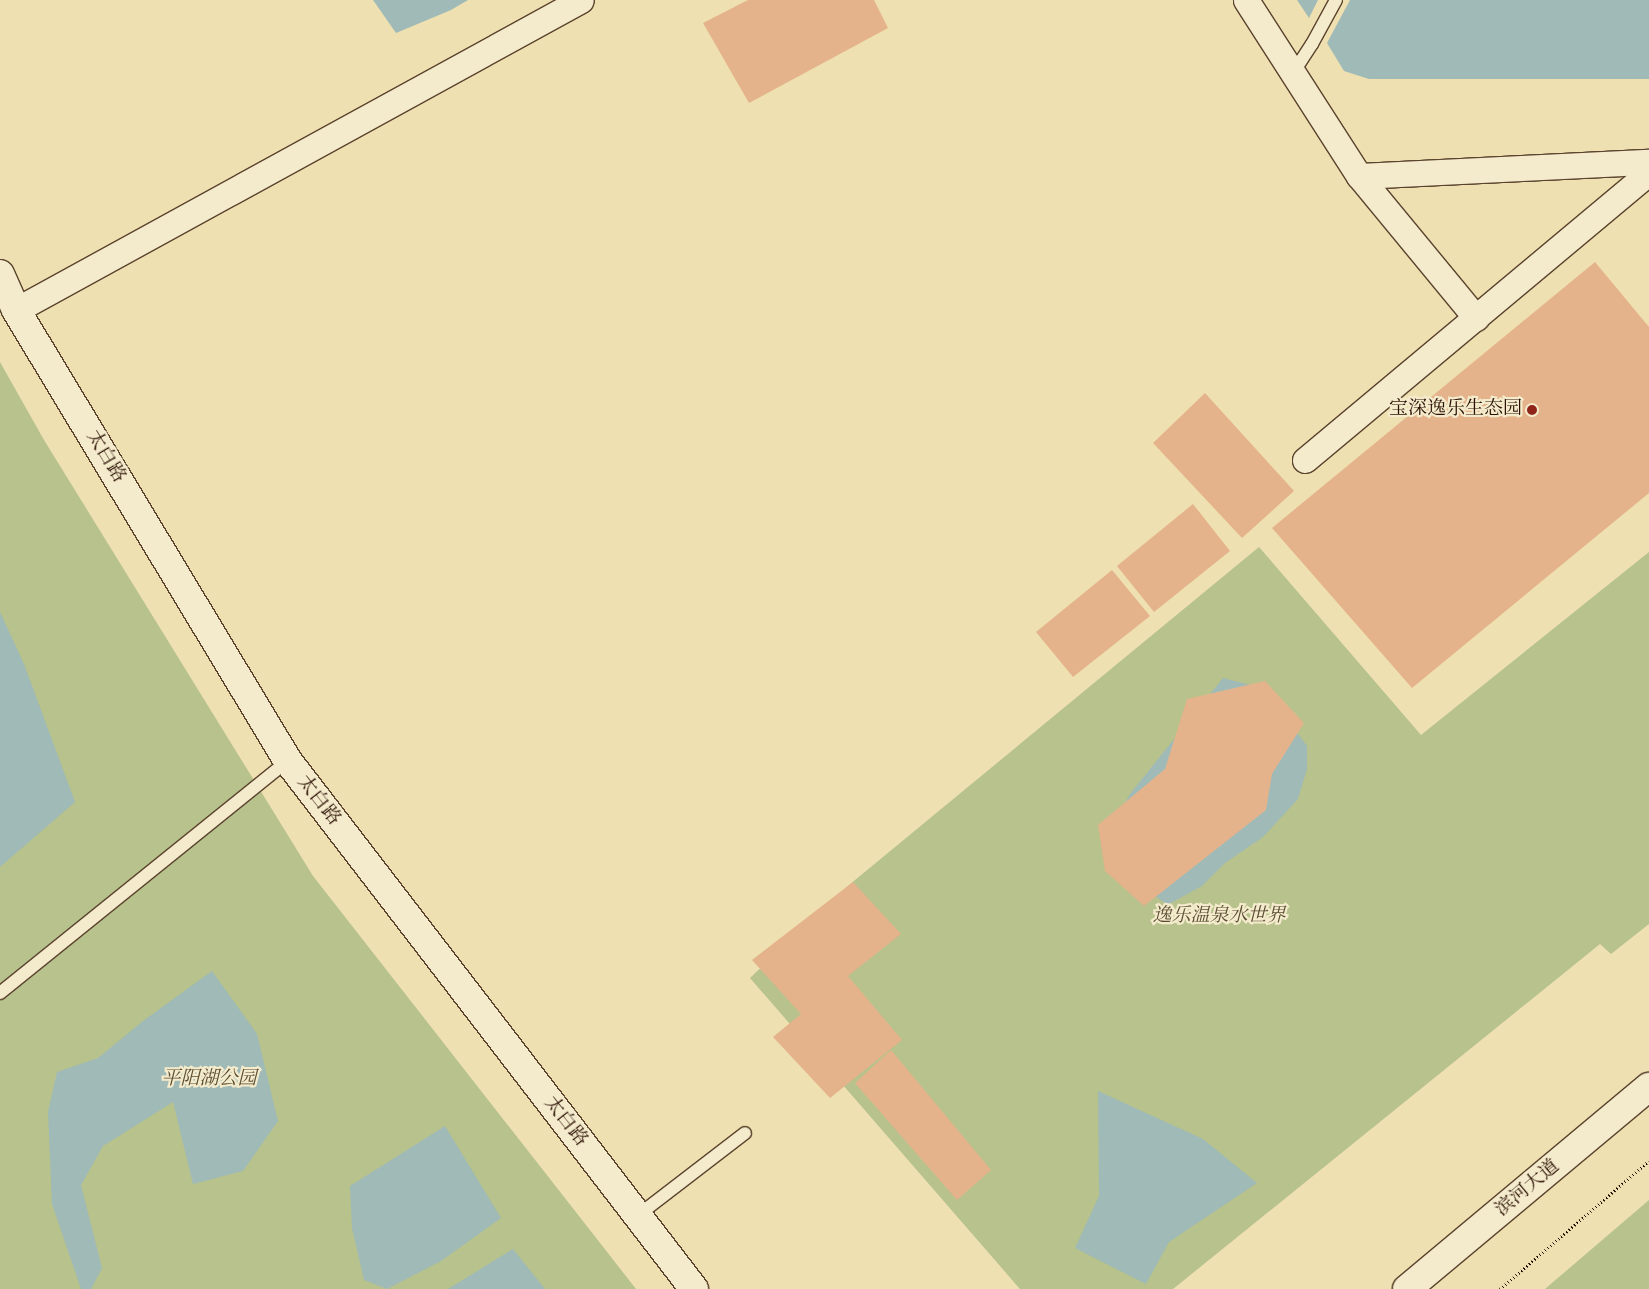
<!DOCTYPE html>
<meta charset="utf-8">
<style>
body{margin:0}
#map{position:relative;width:1649px;height:1289px;overflow:hidden;background:#eee0b0;font-family:"IM FELL English","Noto Serif SC",serif}
div>[style]{position:absolute}
[style*='--x']{left:calc(var(--x)*1px);top:calc(var(--y)*1px);width:calc(var(--w)*1px);rotate:calc(var(--a)*1deg)}
.green>*{inset:0;background:#b7c28c}
.water>*{inset:0;background:#9fbab7}
.building>*{inset:0;background:#e5b38b}
.path>*{height:3px;margin-top:-1.5px;transform-origin:0;background:repeating-linear-gradient(90deg,#2a0f03 0 1px,transparent 0 3.5px)}
.roads{filter:drop-shadow(1px 0 #5b432e) drop-shadow(-1px 0 #5b432e) drop-shadow(0 1px #5b432e) drop-shadow(0 -1px #5b432e)}
.lane>*{height:12px;margin:-6px;padding:0 6px;transform-origin:6px;border-radius:6px;background:#f4ebcc}
.street>*{height:25px;margin:-12.5px;padding:0 12.5px;transform-origin:12.5px;border-radius:12.5px;background:#f4ebcc}
.secondary>*{height:28px;margin:-14px;padding:0 14px;transform-origin:14px;border-radius:14px;background:#f4ebcc}
.dots>*{width:14px;height:14px;translate:-50% -50%;box-sizing:border-box;border:2px solid #f4ebcc;border-radius:50%}
span{translate:-50% -50%;white-space:nowrap;text-align:center;line-height:1.15;-webkit-text-stroke:4.5px #f4ebcc;paint-order:stroke}
.poi-label{font-size:19px;color:#2a0f03}
.right{translate:-100% -50%;text-align:right}
.street-label{font-size:19px;color:#2a0f03}
.park-label{font-size:19px;color:#5b4e33;font-style:italic}
</style>
<div id="map">
<div class="green">
<i style="clip-path:polygon(0 362px,44px 440px,313px 876px,636px 1289px,0 1289px)"></i>
<i style="clip-path:polygon(1259px 547px,1421px 735px,1649px 552px,1649px 924px,1611px 954px,1600px 944px,1173px 1289px,1020px 1289px,750px 978px,849px 885px)"></i>
<i style="clip-path:polygon(1649px 1200px,1649px 1289px,1545px 1289px)"></i>
</div>
<div class="water">
<i style="clip-path:polygon(373px 0,468px 0,451px 10px,396px 33px)"></i>
<i style="clip-path:polygon(1297px 0,1318px 0,1309px 18px)"></i>
<i style="clip-path:polygon(1350px 0,1649px 0,1649px 79px,1369px 79px,1344px 71px,1327px 43px)"></i>
<i style="clip-path:polygon(0 612px,24px 664px,75px 802px,0 867px)"></i>
<i style="clip-path:polygon(1223px 678px,1258px 687px,1284px 715px,1307px 746px,1307px 769px,1298px 799px,1263px 837px,1225px 863px,1202px 886px,1167px 905px,1128px 874px,1111px 828px,1130px 794px)"></i>
<i style="clip-path:polygon(212px 971px,257px 1034px,278px 1121px,243px 1171px,193px 1184px,173px 1102px,103px 1146px,81px 1185px,102px 1268px,91px 1289px,81px 1289px,52px 1204px,48px 1112px,57px 1072px,98px 1058px,143px 1021px)"></i>
<i style="clip-path:polygon(1098px 1091px,1203px 1139px,1257px 1183px,1169px 1242px,1146px 1284px,1075px 1248px,1099px 1196px)"></i>
<i style="clip-path:polygon(445px 1126px,501px 1218px,441px 1261px,387px 1289px,364px 1280px,352px 1228px,350px 1186px)"></i>
<i style="clip-path:polygon(513px 1249px,545px 1289px,448px 1289px)"></i>
</div>
<div class="building">
<i style="clip-path:polygon(748px 0,874px 0,888px 28px,749px 103px,703px 23px)"></i>
<i style="clip-path:polygon(1595px 262px,1649px 327px,1649px 493px,1412px 688px,1272px 528px)"></i>
<i style="clip-path:polygon(1205px 393px,1294px 491px,1242px 538px,1153px 443px)"></i>
<i style="clip-path:polygon(1193px 504px,1230px 551px,1154px 612px,1117px 566px)"></i>
<i style="clip-path:polygon(1112px 570px,1150px 616px,1073px 677px,1036px 632px)"></i>
<i style="clip-path:polygon(1265px 681px,1304px 723px,1272px 774px,1266px 810px,1144px 906px,1105px 871px,1098px 825px,1165px 769px,1187px 699px)"></i>
<i style="clip-path:polygon(853px 882px,901px 934px,848px 976px,902px 1040px,830px 1098px,773px 1037px,801px 1014px,752px 960px)"></i>
<i style="clip-path:polygon(891px 1050px,991px 1170px,957px 1200px,855px 1083px)"></i>
</div>
<div class="path">
<i style="--x:1500;--y:1289;--w:196;--a:-40.7"></i>
</div>
<div class="roads">
<div class="lane">
<i style="--x:1293;--y:73;--w:35;--a:-57"></i>
<i style="--x:1312;--y:44;--w:50;--a:-61.4"></i>
<i style="--x:0;--y:993;--w:370;--a:-38.9"></i>
<i style="--x:637;--y:1216;--w:136;--a:-37.5"></i>
</div>
<div class="street">
<i style="--x:1246;--y:0;--w:209;--a:57.3"></i>
<i style="--x:1359;--y:176;--w:184;--a:50.5"></i>
<i style="--x:1359;--y:176;--w:290;--a:-2.8"></i>
<i style="--x:16;--y:310;--w:644;--a:-28.75"></i>
<i style="--x:1305;--y:460;--w:449;--a:-39.9"></i>
</div>
<div class="secondary">
<i style="--x:0;--y:274;--w:39;--a:66"></i>
<i style="--x:16;--y:310;--w:527;--a:58.91"></i>
<i style="--x:288;--y:761;--w:666;--a:52.44"></i>
<i style="--x:1407;--y:1289;--w:315;--a:-39.9"></i>
</div>
</div>
<div class="dots">
<i style="left:1532px;top:410px;background:#8f2418"></i>
</div>
<div class="poi-label">
<span class="right" style="left:1522px;top:410px">宝深逸乐生态园</span>
</div>
<div class="street-label">
<span style="left:105px;top:457px;rotate:59deg">太白路</span>
<span style="left:318px;top:801px;rotate:52deg">太白路</span>
<span style="left:565px;top:1122px;rotate:52deg">太白路</span>
<span style="left:1528px;top:1189px;rotate:-40deg">滨河大道</span>
</div>
<div class="park-label">
<span style="left:1219px;top:917px">逸乐温泉水世界</span>
<span style="left:209px;top:1080px">平阳湖公园</span>
</div>
</div>
